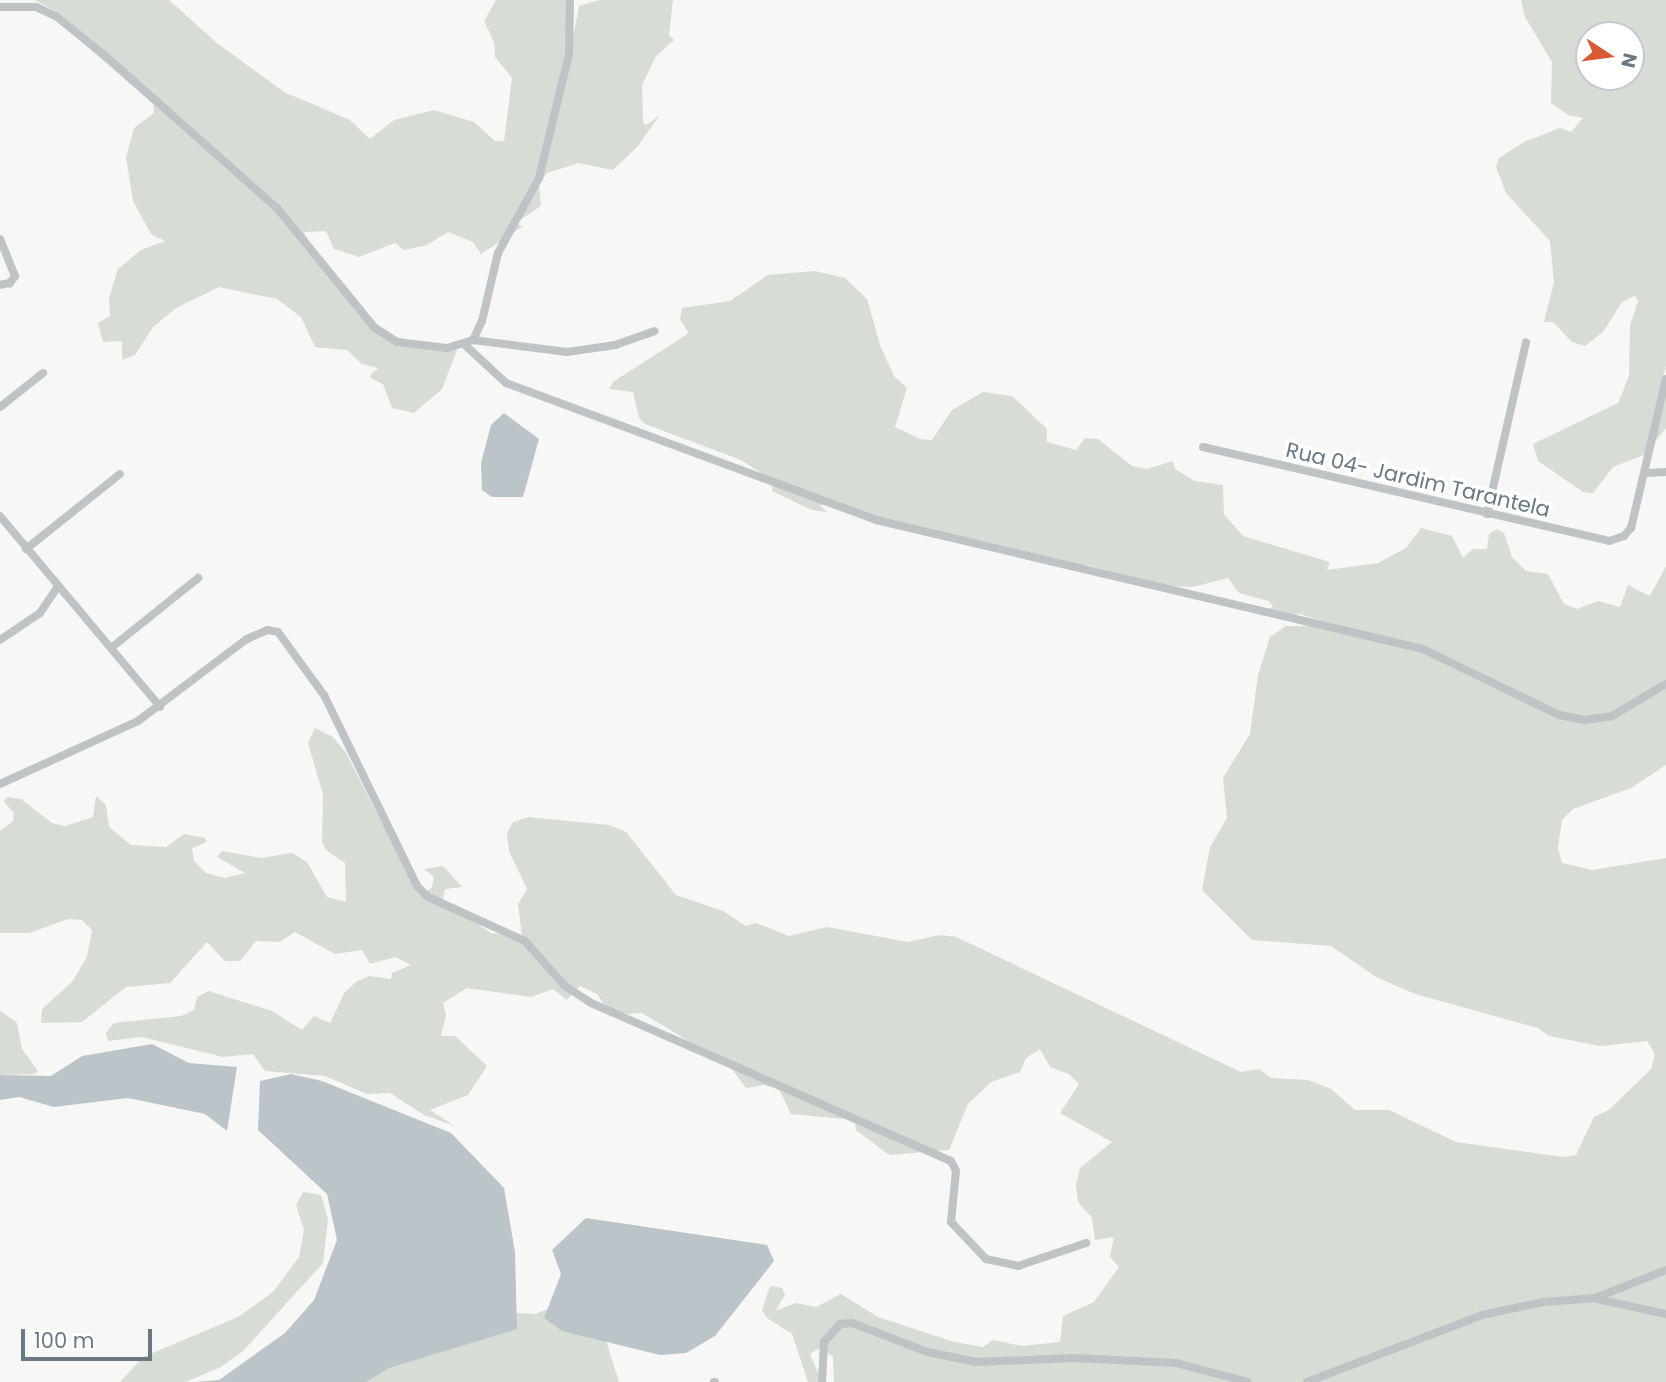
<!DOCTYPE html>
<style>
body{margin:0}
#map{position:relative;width:1666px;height:1382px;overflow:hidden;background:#f7f7f5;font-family:Poppins,sans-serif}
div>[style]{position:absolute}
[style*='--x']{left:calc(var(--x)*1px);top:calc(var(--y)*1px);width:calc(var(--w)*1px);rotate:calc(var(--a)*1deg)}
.green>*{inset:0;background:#d7dcd4}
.water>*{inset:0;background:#bac4c9}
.street>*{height:8px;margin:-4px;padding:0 4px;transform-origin:4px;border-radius:4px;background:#bec3c6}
span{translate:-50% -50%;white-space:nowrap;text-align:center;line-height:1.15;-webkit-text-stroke:7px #fff;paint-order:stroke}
.street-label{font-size:21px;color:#687884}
.north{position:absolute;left:1575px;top:21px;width:70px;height:70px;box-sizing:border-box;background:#fff;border:2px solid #c3c9ce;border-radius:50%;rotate:103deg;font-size:19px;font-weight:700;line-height:28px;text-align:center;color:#687884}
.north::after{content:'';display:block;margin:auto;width:24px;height:32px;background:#d85934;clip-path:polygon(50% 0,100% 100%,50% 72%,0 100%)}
.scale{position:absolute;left:21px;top:1329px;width:131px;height:32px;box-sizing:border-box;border:4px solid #687884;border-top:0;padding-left:9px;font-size:21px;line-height:24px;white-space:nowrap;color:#687884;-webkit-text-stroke:5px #fff;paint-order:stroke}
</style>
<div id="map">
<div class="green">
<i style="clip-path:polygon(35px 0,169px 0,217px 43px,284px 92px,350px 120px,370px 139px,394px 120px,434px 110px,474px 122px,495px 141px,504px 141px,512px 78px,495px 57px,494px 42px,484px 21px,496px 0,567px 0,573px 37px,579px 6px,599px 0,673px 0,669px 35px,674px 40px,656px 56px,642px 85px,643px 122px,646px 125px,659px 116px,638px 146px,613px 170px,579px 163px,547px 173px,539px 185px,541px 206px,517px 222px,522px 227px,481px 254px,473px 242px,448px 232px,427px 245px,404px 250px,395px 243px,359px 257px,334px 249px,326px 231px,304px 232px,319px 262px,363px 317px,396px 340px,457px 350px,442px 389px,414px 413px,392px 408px,383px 384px,369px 377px,378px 368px,362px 364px,347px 350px,315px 347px,301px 317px,277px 299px,219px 287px,176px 308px,153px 327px,135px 355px,122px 360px,122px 341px,103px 342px,98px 323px,110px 316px,109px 298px,118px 269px,141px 250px,165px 241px,151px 234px,133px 201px,126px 158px,134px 128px,154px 113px,153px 104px,75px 36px,60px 14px)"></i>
<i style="clip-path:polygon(evenodd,1521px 0,1666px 0,1666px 366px,1660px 388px,1666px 395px,1666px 428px,1644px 455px,1613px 467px,1593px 493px,1583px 492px,1538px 461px,1533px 444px,1618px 403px,1629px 376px,1630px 325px,1638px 301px,1635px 296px,1622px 302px,1603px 332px,1585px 346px,1572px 342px,1553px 322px,1544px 322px,1554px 282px,1550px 241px,1506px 193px,1496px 167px,1499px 158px,1524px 142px,1560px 128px,1571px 132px,1583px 118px,1568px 115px,1551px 103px,1552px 62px,1525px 17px,1521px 0,1589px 35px,1631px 35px,1631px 77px,1589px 77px,1589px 35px)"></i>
<i style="clip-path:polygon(815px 271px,845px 278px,867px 299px,880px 345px,894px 376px,907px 388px,895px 427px,920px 439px,932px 440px,952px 410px,983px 392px,1012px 396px,1047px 429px,1047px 442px,1076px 450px,1085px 438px,1098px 439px,1132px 466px,1147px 469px,1173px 461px,1175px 469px,1195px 481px,1223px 485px,1224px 514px,1243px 536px,1330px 562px,1327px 570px,1378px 563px,1406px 548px,1421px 528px,1452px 536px,1463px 558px,1473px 549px,1487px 549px,1489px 534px,1497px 529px,1504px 533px,1512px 557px,1526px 571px,1548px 574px,1564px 604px,1577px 609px,1598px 601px,1620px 607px,1628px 585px,1650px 596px,1666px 566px,1666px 765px,1631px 788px,1573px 809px,1562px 820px,1558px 848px,1562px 863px,1592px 870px,1666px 858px,1666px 1382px,834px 1382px,833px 1356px,818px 1349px,810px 1354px,822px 1382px,808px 1382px,792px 1334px,767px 1318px,762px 1310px,770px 1286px,782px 1288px,785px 1295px,775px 1311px,796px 1303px,816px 1307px,841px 1294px,878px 1317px,954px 1342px,983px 1347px,993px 1340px,1022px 1346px,1060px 1342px,1063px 1316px,1094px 1302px,1119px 1267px,1110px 1257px,1114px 1237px,1095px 1240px,1092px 1218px,1078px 1202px,1076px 1185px,1080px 1168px,1112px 1142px,1060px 1113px,1079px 1084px,1069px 1074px,1050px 1067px,1040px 1049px,1026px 1058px,1020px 1072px,991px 1082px,968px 1104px,949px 1150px,889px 1155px,856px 1130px,855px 1120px,791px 1114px,779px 1089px,764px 1085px,746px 1088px,731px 1068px,664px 1026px,642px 1013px,627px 1014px,605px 1006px,597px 994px,580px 986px,567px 1000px,553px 989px,531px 997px,467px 988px,443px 1003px,446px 1015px,441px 1036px,455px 1036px,487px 1066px,468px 1095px,430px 1110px,455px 1126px,424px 1115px,390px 1093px,367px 1094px,325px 1076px,265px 1071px,253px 1054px,223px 1057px,142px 1037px,108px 1041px,106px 1033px,114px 1023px,181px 1016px,194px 1010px,197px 997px,209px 991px,272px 1011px,302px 1030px,314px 1016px,330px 1023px,345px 992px,356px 982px,369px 976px,391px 979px,392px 973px,411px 965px,396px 957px,370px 964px,362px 950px,335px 954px,295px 932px,279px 942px,256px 941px,240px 961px,225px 961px,207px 942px,170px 983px,126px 987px,82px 1022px,41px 1023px,42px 1009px,72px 982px,87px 957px,92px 930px,82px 920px,68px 919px,29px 933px,0 933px,0 831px,13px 821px,14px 813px,4px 802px,7px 797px,21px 799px,52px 823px,65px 826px,93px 817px,96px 796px,106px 805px,109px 827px,131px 845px,166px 847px,184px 834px,205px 838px,207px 842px,192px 848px,194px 861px,206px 873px,225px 878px,245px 873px,217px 857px,222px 851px,261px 858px,292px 853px,307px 862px,327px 897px,346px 902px,345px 863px,326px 850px,322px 841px,323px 794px,308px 743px,315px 728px,333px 737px,346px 753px,416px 889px,424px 893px,432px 887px,434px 877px,424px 869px,443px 866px,462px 887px,445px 889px,443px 901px,491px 933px,522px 937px,518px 904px,527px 889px,509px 851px,507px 833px,513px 822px,528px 817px,609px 825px,626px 832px,676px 895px,723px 911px,746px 926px,756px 923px,789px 936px,827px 927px,908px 942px,940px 935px,956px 937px,1241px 1072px,1259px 1069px,1271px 1078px,1308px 1080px,1331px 1089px,1355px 1110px,1389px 1110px,1456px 1142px,1563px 1157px,1576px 1155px,1594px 1117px,1609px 1110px,1651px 1069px,1655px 1054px,1647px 1041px,1600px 1046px,1549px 1036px,1538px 1028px,1415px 994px,1376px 977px,1331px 946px,1252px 940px,1202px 890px,1210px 847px,1227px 818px,1223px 778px,1250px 734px,1258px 675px,1270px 637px,1286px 626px,1338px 626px,1300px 614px,1278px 617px,1264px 611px,1273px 607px,1269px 601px,1239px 593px,1228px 578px,1193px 587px,1169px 586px,1087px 565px,1058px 565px,824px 505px,820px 505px,827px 512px,812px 510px,772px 491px,772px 480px,741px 460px,645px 424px,639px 418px,633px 392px,609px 389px,613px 382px,689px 333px,680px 320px,682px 308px,730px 301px,768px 275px)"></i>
<i style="clip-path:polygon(0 1010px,17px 1023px,22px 1049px,38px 1071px,34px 1074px,0 1075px)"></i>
<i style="clip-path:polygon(303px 1192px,321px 1195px,328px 1220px,323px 1263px,243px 1351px,221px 1367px,186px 1382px,120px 1382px,143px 1357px,238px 1317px,273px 1292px,299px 1257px,304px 1230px,296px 1205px)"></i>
<i style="clip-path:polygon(548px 1309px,605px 1337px,619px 1382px,354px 1382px,516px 1313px,535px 1314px)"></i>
</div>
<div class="water">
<i style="clip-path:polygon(504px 413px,539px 439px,523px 497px,492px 497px,482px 490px,481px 463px,491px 425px)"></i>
<i style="clip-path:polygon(152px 1044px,189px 1063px,237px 1067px,227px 1131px,205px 1114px,128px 1098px,54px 1107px,19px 1097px,0 1100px,0 1075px,51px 1076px,82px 1056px)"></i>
<i style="clip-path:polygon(291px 1074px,322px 1081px,451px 1133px,504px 1188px,515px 1252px,517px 1329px,389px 1368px,366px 1382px,193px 1382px,219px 1380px,285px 1333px,314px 1300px,337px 1240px,327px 1194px,258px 1130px,260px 1081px)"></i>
<i style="clip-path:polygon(586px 1218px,767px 1245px,774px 1261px,715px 1336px,686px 1353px,660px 1355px,562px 1331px,544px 1318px,561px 1274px,552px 1250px)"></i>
</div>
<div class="street">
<i style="--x:0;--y:7;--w:36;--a:0"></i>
<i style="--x:36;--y:7;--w:23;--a:25"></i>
<i style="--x:57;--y:17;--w:67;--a:38.9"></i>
<i style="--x:109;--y:59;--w:225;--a:41.6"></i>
<i style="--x:277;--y:208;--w:155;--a:50.8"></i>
<i style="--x:375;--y:328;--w:26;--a:32"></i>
<i style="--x:397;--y:342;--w:50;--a:6.8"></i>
<i style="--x:447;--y:348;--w:27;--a:-17"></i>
<i style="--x:473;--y:340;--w:21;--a:-65"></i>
<i style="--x:482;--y:321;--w:70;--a:-76.8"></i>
<i style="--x:498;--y:253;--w:85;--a:-61.3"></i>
<i style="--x:539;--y:178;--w:128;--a:-76.4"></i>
<i style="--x:569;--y:54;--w:54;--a:-88.9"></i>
<i style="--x:0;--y:239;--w:40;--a:68"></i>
<i style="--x:15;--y:276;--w:9;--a:126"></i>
<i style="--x:10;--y:283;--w:10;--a:169"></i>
<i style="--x:473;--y:340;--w:95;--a:7.3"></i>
<i style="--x:567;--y:352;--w:49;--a:-8.3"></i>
<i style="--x:615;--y:345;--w:42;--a:-19.3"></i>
<i style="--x:465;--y:345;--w:56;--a:42.8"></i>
<i style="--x:506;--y:383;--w:395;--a:20.3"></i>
<i style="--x:876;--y:520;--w:562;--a:13.27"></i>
<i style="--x:1423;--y:649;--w:151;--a:25.9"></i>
<i style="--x:1559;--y:715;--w:26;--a:11"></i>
<i style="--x:1585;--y:720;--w:27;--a:-8"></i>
<i style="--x:1612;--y:716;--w:63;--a:-30.7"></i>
<i style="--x:0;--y:407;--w:55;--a:-38.3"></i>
<i style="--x:1203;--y:447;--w:417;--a:13"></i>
<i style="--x:1609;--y:541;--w:16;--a:-18"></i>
<i style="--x:1624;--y:536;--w:11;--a:-49"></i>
<i style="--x:1631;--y:528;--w:153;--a:-76.8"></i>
<i style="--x:1646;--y:473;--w:20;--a:-3"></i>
<i style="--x:1487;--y:514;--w:176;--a:-77.2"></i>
<i style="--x:0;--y:516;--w:249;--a:50"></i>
<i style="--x:26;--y:549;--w:120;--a:-38.6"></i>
<i style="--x:0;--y:640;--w:48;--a:-34"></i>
<i style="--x:40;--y:613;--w:30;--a:-56"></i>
<i style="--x:111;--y:648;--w:112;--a:-38.8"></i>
<i style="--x:0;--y:784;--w:152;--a:-24.5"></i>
<i style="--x:138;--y:721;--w:136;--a:-37"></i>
<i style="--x:247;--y:639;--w:22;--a:-24"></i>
<i style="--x:267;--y:630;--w:11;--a:10"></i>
<i style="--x:278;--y:632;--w:78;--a:53.9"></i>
<i style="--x:324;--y:695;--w:212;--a:64"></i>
<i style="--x:417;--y:886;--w:16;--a:45"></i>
<i style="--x:428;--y:897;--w:107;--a:24.4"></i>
<i style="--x:525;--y:941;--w:60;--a:48.4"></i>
<i style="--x:565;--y:986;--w:31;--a:33"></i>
<i style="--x:591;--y:1003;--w:393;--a:23.7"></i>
<i style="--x:951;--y:1161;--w:11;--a:63"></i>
<i style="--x:956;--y:1171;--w:51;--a:95.6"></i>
<i style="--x:951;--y:1222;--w:51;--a:46.6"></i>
<i style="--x:986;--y:1259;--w:33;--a:12"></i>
<i style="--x:1018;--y:1266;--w:72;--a:-18.7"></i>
<i style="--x:1597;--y:1299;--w:71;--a:12.3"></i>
<i style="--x:714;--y:1382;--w:1;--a:0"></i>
<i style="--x:822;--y:1382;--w:40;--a:-87.1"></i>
<i style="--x:824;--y:1342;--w:24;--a:-48"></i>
<i style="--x:840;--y:1324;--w:12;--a:-5"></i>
<i style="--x:852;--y:1323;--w:81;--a:20.9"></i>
<i style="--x:928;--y:1352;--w:49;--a:11.8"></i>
<i style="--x:976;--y:1362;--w:98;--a:-2.3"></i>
<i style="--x:1074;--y:1358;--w:102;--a:2.8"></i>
<i style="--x:1176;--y:1363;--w:74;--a:14.8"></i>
<i style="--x:1307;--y:1382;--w:187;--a:-20.9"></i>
<i style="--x:1482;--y:1315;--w:62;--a:-12"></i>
<i style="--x:1543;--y:1302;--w:52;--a:-4.4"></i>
<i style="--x:1595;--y:1298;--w:76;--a:-21.5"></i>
</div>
<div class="street-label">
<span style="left:1418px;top:480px;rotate:13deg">Rua 04- Jardim Tarantela</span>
</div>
<div class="north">N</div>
<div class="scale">100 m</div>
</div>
